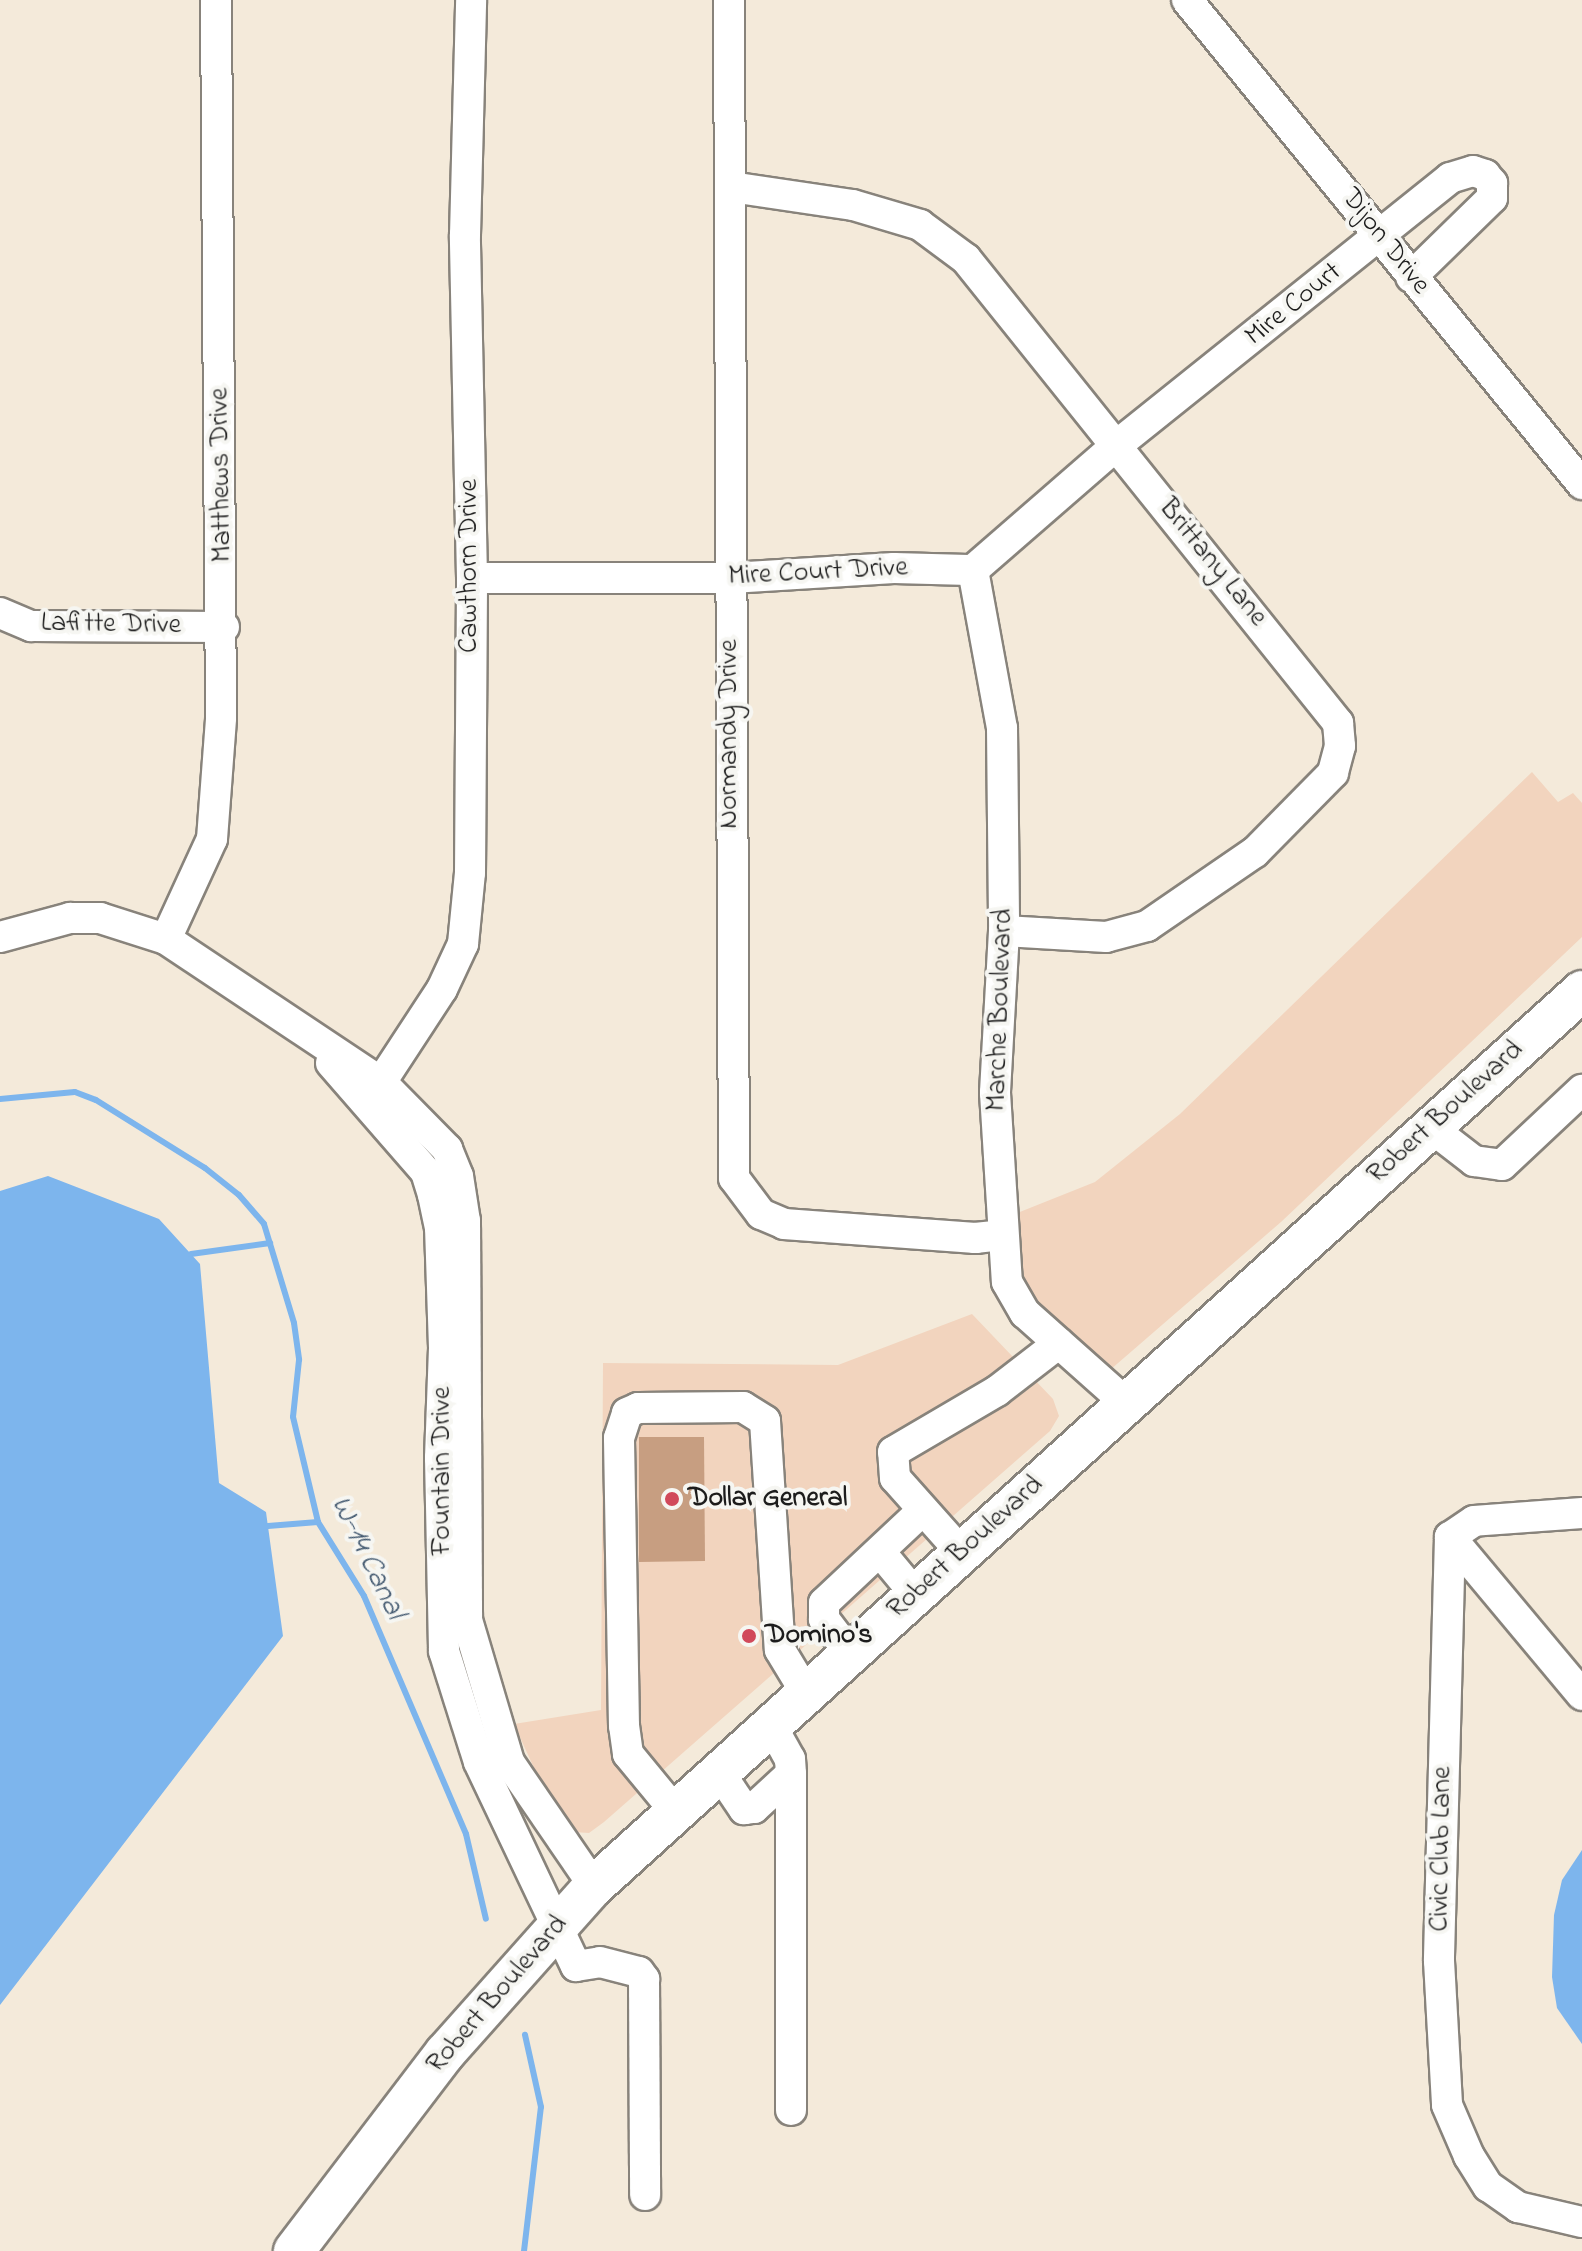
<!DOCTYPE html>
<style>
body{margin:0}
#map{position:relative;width:1582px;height:2251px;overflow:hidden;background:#f4eada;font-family:"Indie Flower",sans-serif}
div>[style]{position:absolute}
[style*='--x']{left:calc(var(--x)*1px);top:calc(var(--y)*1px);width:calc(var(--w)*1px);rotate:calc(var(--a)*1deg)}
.built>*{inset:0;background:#f2d4be}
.water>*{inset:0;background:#7db5ed}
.stream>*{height:6px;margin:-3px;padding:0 3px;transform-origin:3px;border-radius:3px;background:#7db5ed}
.building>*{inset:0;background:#c79e81}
.roads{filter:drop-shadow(2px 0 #88837b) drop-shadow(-2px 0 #88837b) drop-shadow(0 2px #88837b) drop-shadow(0 -2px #88837b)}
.minor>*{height:30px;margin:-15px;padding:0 15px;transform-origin:15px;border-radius:15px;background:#fff}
.major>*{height:40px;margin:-20px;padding:0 20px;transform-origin:20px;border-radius:20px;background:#fff}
.dots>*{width:22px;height:22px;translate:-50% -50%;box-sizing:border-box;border:4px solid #f6f6f2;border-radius:50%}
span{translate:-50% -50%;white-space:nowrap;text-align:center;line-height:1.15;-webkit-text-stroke:8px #f6f6f2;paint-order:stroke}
.street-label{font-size:28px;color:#1c1c1c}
.poi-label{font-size:28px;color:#1c1c1c;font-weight:700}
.left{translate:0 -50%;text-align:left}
.water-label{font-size:30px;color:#435970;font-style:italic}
</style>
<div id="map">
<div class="built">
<i style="clip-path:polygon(1532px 772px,1558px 802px,1573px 793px,1582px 803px,1582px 937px,1281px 1222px,1110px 1370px,1034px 1309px,1017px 1282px,1015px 1214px,1095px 1182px,1180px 1114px)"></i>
<i style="clip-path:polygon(972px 1314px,1053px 1399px,1059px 1416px,1050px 1431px,604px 1822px,589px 1833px,574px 1832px,559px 1823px,514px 1724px,601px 1710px,603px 1363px,838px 1365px)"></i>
</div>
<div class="water">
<i style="clip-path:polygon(48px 1176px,159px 1219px,200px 1264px,219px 1483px,266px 1512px,283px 1636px,0 2005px,0 1191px)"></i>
<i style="clip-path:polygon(1582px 1850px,1582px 2044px,1557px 2008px,1552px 1977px,1554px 1915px,1562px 1880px)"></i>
</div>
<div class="stream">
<i style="--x:0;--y:1099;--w:75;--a:-5.3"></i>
<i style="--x:75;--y:1092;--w:22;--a:21"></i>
<i style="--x:96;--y:1100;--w:128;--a:32"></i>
<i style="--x:205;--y:1168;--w:43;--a:38.5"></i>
<i style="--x:239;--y:1195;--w:38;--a:49"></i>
<i style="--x:264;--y:1224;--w:103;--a:73.1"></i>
<i style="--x:294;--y:1323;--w:37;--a:82"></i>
<i style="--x:299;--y:1360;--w:57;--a:96"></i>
<i style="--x:293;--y:1417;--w:108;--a:76.6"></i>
<i style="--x:318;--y:1522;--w:87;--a:58.1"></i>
<i style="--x:364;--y:1596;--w:259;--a:66.8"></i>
<i style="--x:466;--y:1834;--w:87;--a:76.8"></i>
<i style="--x:191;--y:1254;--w:80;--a:-7.9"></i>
<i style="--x:268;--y:1526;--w:50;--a:-4.6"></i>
<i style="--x:524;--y:2251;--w:145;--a:-83.3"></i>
<i style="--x:541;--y:2107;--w:74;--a:-102.5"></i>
</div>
<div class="building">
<i style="clip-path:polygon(639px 1437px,704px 1437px,705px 1561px,639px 1562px)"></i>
</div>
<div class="roads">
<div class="minor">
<i style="--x:729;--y:0;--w:1178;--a:89.76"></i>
<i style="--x:734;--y:1178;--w:45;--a:53.1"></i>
<i style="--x:761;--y:1214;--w:25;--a:23"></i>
<i style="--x:784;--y:1224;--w:192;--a:4.2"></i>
<i style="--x:975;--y:1238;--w:27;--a:-6"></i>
<i style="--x:1187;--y:0;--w:625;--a:50.78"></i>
<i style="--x:731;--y:187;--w:123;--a:8.4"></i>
<i style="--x:853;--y:205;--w:70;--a:16.6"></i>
<i style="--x:920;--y:225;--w:57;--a:36.5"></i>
<i style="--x:966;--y:259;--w:595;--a:51.28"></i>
<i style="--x:1338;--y:723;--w:23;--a:85"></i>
<i style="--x:1340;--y:746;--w:28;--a:105"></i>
<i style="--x:1333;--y:773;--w:111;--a:134.6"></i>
<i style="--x:1255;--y:852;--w:131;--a:145.6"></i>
<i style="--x:1147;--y:926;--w:42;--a:165"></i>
<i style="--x:1106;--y:937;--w:102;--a:-176.6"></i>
<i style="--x:973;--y:570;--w:161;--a:79.6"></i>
<i style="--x:1002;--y:728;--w:203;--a:89.4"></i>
<i style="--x:1004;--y:931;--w:162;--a:93.2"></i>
<i style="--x:995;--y:1093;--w:189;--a:86.4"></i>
<i style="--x:1007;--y:1282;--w:36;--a:60"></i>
<i style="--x:1025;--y:1313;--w:135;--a:41.7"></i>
<i style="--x:472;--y:578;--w:259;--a:0"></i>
<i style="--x:731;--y:578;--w:163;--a:-3.5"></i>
<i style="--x:894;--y:568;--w:79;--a:1.5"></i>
<i style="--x:973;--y:570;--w:191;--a:-41"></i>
<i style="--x:1117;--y:445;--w:427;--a:-38.7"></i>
<i style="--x:1450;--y:178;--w:24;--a:-17"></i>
<i style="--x:1473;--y:171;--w:13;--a:18"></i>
<i style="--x:1485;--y:175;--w:11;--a:49"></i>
<i style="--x:1492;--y:183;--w:15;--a:90"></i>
<i style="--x:1492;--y:198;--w:113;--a:135.7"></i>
<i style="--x:0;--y:613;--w:34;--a:23"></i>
<i style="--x:31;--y:626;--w:193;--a:0.3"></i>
<i style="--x:0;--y:937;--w:73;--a:-15.2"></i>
<i style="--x:70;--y:918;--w:30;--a:0"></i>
<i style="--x:100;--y:918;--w:69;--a:17.7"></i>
<i style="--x:166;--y:939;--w:260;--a:33.7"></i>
<i style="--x:382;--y:1083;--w:93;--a:45.4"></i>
<i style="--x:447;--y:1149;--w:29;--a:68"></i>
<i style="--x:458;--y:1176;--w:46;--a:81.2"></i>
<i style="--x:465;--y:1221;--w:399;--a:89.7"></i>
<i style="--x:467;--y:1620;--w:148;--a:73.5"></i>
<i style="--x:509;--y:1762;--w:150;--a:55.6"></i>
<i style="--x:166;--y:939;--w:110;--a:-65.3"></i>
<i style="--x:212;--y:839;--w:121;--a:-85.7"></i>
<i style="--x:221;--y:718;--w:718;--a:-90.4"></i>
<i style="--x:331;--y:1063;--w:145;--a:48.9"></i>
<i style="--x:426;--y:1172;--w:24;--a:73"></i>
<i style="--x:433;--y:1195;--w:33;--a:78"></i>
<i style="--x:440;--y:1227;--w:121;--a:88.1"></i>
<i style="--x:444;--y:1348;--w:110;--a:92.1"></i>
<i style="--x:440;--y:1458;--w:193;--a:88.8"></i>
<i style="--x:444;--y:1651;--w:116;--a:72.5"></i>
<i style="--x:479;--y:1762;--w:226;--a:64.6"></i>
<i style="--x:576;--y:1966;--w:24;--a:-9"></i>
<i style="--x:600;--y:1962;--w:40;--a:14.4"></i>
<i style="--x:639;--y:1972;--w:9;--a:54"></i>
<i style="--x:644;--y:1979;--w:216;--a:89.7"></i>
<i style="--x:370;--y:1099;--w:131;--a:-56.8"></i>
<i style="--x:442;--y:989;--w:50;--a:-65"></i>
<i style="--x:463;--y:944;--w:71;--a:-84.4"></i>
<i style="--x:470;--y:873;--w:295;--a:-89.6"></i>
<i style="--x:472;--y:578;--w:343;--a:-91.2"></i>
<i style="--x:465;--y:235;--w:235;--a:-88.5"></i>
<i style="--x:1430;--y:1127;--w:56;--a:37.7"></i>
<i style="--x:1474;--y:1161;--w:28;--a:8"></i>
<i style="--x:1502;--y:1165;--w:110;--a:-43.2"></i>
<i style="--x:1582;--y:1513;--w:108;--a:175.8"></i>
<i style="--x:1474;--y:1521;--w:29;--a:146"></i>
<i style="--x:1450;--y:1537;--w:424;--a:91.5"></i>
<i style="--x:1439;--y:1961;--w:144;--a:86.8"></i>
<i style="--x:1447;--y:2105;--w:56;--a:66.7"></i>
<i style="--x:1469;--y:2156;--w:36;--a:58"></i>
<i style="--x:1488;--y:2186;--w:37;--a:35"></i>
<i style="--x:1518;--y:2207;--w:66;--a:13.2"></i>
<i style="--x:1450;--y:1537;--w:206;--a:50.1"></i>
<i style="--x:961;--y:1552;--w:99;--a:-131.7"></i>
<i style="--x:895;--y:1478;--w:26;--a:-94"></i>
<i style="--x:893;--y:1452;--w:121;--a:-30.4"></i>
<i style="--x:997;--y:1391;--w:78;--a:-37.7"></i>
<i style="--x:881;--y:1553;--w:53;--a:50.3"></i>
<i style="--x:850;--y:1653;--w:43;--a:-127.4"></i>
<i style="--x:824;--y:1619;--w:16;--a:-90"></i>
<i style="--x:824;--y:1603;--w:136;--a:-43.2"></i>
<i style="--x:771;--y:1725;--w:39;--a:61"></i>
<i style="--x:790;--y:1759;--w:15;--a:86"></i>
<i style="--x:791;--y:1774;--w:336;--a:90"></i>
<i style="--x:719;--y:1772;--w:45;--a:56"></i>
<i style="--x:744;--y:1809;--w:10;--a:-6"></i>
<i style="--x:754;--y:1808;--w:50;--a:-42.6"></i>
<i style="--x:675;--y:1811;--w:74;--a:-129.5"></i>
<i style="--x:628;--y:1754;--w:28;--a:-98"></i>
<i style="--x:624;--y:1726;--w:288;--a:-91"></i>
<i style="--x:619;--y:1438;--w:26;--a:-72"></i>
<i style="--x:627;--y:1413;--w:12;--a:-24"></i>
<i style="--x:638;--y:1408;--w:105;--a:-0.5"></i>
<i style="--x:743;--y:1407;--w:26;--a:32"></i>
<i style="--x:765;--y:1421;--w:229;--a:86.3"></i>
<i style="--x:780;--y:1650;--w:50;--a:58.8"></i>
</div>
<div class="major">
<i style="--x:294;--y:2251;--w:249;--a:-52.7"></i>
<i style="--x:445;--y:2053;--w:224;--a:-48.3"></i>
<i style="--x:594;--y:1886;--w:1333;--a:-42.17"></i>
</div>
</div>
<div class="dots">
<i style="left:672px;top:1499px;background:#d1495b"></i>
<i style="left:749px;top:1636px;background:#d1495b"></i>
</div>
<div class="street-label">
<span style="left:1385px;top:242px;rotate:52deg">Dijon Drive</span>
<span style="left:1294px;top:305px;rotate:-39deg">Mire Court</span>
<span style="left:222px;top:475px;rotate:-91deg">Matthews Drive</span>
<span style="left:1212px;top:563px;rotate:51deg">Brittany Lane</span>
<span style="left:470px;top:566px;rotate:-90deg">Cawthorn Drive</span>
<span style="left:818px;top:573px;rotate:-3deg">Mire Court Drive</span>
<span style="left:111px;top:625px;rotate:1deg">Lafitte Drive</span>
<span style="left:730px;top:734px;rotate:-90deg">Normandy Drive</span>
<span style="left:1001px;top:1010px;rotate:-88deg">Marche Boulevard</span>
<span style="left:1446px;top:1113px;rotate:-42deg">Robert Boulevard</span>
<span style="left:443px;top:1471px;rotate:-90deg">Fountain Drive</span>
<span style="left:966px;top:1548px;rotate:-42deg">Robert Boulevard</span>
<span style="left:1442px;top:1849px;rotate:-89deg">Civic Club Lane</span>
<span style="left:498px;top:1995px;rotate:-49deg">Robert Boulevard</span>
</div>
<div class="poi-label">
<span class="left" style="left:688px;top:1499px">Dollar General</span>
<span class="left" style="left:765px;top:1636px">Domino's</span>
</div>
<div class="water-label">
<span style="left:367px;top:1558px;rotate:64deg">W-14 Canal</span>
</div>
</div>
